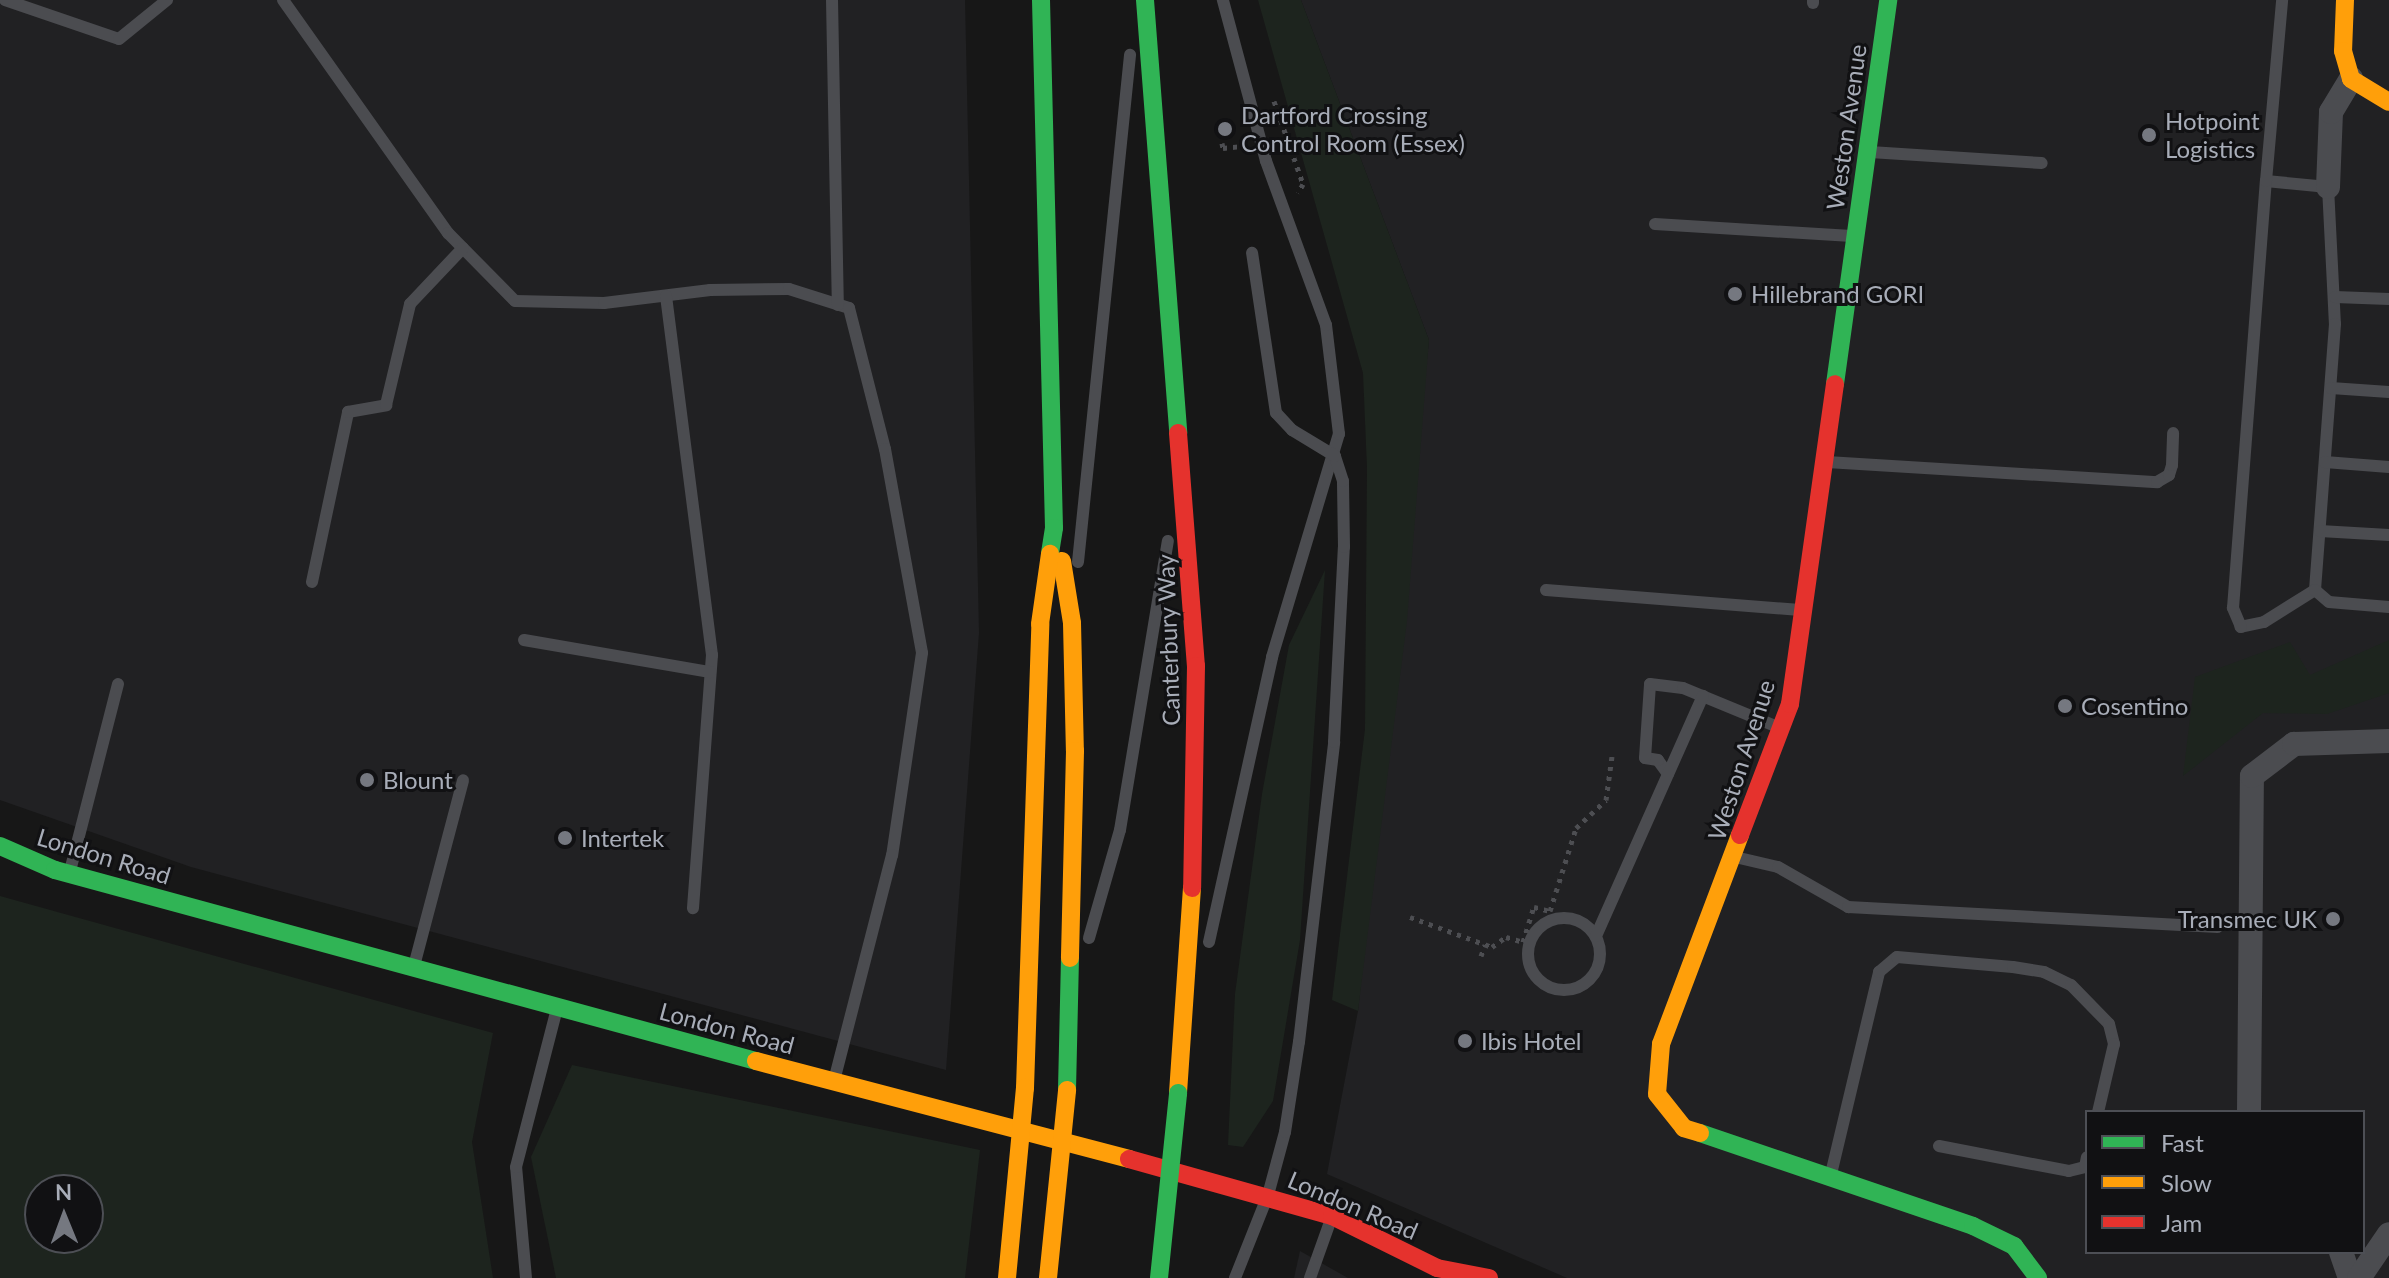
<!DOCTYPE html>
<style>
body{margin:0}
#map{position:relative;width:2389px;height:1278px;overflow:hidden;background:#171717;font-family:Lato,sans-serif}
div>[style]{position:absolute}
.built>*{inset:0;background:#212123}
.green>*{inset:0;background:#1d241e}
.path>*{height:5px;margin-top:-2.5px;transform-origin:0;background:repeating-linear-gradient(90deg,#4d4e52 0 4px,transparent 0 10px)}
.lane>*{height:12px;margin:-6px;padding:0 6px;transform-origin:6px;border-radius:6px;background:#4b4c50}
.lane>.ring{margin:-6px;padding:0;box-sizing:content-box;background:none;border:12px solid #4b4c50;border-radius:50%}
.street>*{height:24px;margin:-12px;padding:0 12px;transform-origin:12px;border-radius:12px;background:#4b4c50}
.fast>*{height:18px;margin:-9px;padding:0 9px;transform-origin:9px;border-radius:9px;background:#30b455}
.slow>*{height:18px;margin:-9px;padding:0 9px;transform-origin:9px;border-radius:9px;background:#ff9f0a}
.jam>*{height:18px;margin:-9px;padding:0 9px;transform-origin:9px;border-radius:9px;background:#e5322d}
.fast-bridge>*{height:18px;margin:-9px;padding:0 9px;transform-origin:9px;border-radius:9px;background:#30b455}
.slow-bridge>*{height:18px;margin:-9px;padding:0 9px;transform-origin:9px;border-radius:9px;background:#ff9f0a}
.dots>*{width:22px;height:22px;translate:-50% -50%;box-sizing:border-box;border:4px solid #111113;border-radius:50%}
span{translate:-50% -50%;white-space:nowrap;text-align:center;line-height:1.15;-webkit-text-stroke:6px #111113;paint-order:stroke}
.poi-label{font-size:24px;color:#a8adb8}
.left{translate:0 -50%;text-align:left}
.right{translate:-100% -50%;text-align:right}
.street-label{font-size:24px;color:#a8adb8}
.legend{position:absolute;left:2085px;top:1110px;width:280px;height:144px;box-sizing:border-box;background:#111113;border:2px solid #4d4f55;margin:0;padding:10px 14px;list-style:none;font-size:24px;color:#a8adb8}
.legend li{display:flex;align-items:center;gap:16px;height:40px}
.legend b{width:40px;border:2px solid #4d4f55}
.north{position:absolute;left:24px;top:1174px;width:80px;height:80px;box-sizing:border-box;background:#111113;border:2px solid #4d4f55;border-radius:50%;rotate:359deg;font-size:22px;font-weight:700;line-height:32px;text-align:center;color:#a8adb8}
.north::after{content:'';display:block;margin:auto;width:28px;height:36px;background:#757880;clip-path:polygon(50% 0,100% 100%,50% 72%,0 100%)}
</style>
<div id="map">
<div class="built">
<i style="clip-path:polygon(0 0,965px 0,979px 633px,946px 1070px,191px 867px,0 800px)"></i>
<i style="clip-path:polygon(evenodd,1301px 0,2389px 0,2389px 1278px,1567px 1278px,1327px 1174px,1358px 1011px,1429px 340px,1301px 0,2087px 1112px,2363px 1112px,2363px 1252px,2087px 1252px,2087px 1112px)"></i>
<i style="clip-path:polygon(1300px 1251px,1348px 1278px,1294px 1278px)"></i>
</div>
<div class="green">
<i style="clip-path:polygon(1258px 0,1301px 0,1429px 340px,1407px 621px,1358px 1011px,1332px 1000px,1365px 729px,1367px 468px,1363px 373px)"></i>
<i style="clip-path:polygon(1325px 570px,1300px 940px,1273px 1101px,1243px 1147px,1228px 1145px,1235px 994px,1262px 794px,1289px 645px)"></i>
<i style="clip-path:polygon(2389px 640px,2389px 693px,2327px 714px,2263px 713px,2183px 776px,2195px 677px,2290px 642px,2310px 675px)"></i>
<i style="clip-path:polygon(evenodd,0 896px,493px 1033px,472px 1142px,493px 1278px,0 1278px,0 896px,40px 1190px,88px 1190px,88px 1238px,40px 1238px,40px 1190px)"></i>
<i style="clip-path:polygon(572px 1065px,980px 1150px,965px 1278px,556px 1278px,531px 1157px)"></i>
</div>
<div class="path">
<i style="left:1274px;top:101px;width:88px;rotate:70.7deg"></i>
<i style="left:1303px;top:184px;width:10px;rotate:119deg"></i>
<i style="left:1222px;top:143px;width:5px;rotate:79deg"></i>
<i style="left:1223px;top:148px;width:18px;rotate:-6deg"></i>
<i style="left:1410px;top:917px;width:87px;rotate:20.1deg"></i>
<i style="left:1492px;top:947px;width:17px;rotate:-36deg"></i>
<i style="left:1506px;top:937px;width:18px;rotate:16deg"></i>
<i style="left:1523px;top:942px;width:37px;rotate:-73deg"></i>
<i style="left:1534px;top:907px;width:16px;rotate:14deg"></i>
<i style="left:1550px;top:911px;width:87px;rotate:-72.6deg"></i>
<i style="left:1576px;top:828px;width:41px;rotate:-43deg"></i>
<i style="left:1606px;top:800px;width:44px;rotate:-82.2deg"></i>
<i style="left:1481px;top:956px;width:12px;rotate:-70deg"></i>
</div>
<div class="lane">
<i style="left:5px;top:0;width:120px;rotate:18.9deg"></i>
<i style="left:119px;top:39px;width:62px;rotate:-39.1deg"></i>
<i style="left:283px;top:0;width:286px;rotate:54.7deg"></i>
<i style="left:448px;top:233px;width:95px;rotate:45.4deg"></i>
<i style="left:515px;top:301px;width:89px;rotate:1.3deg"></i>
<i style="left:604px;top:303px;width:107px;rotate:-7deg"></i>
<i style="left:710px;top:290px;width:79px;rotate:-0.7deg"></i>
<i style="left:789px;top:289px;width:63px;rotate:17.6deg"></i>
<i style="left:849px;top:308px;width:146px;rotate:75.7deg"></i>
<i style="left:885px;top:449px;width:207px;rotate:79.7deg"></i>
<i style="left:922px;top:653px;width:204px;rotate:98.4deg"></i>
<i style="left:892px;top:855px;width:229px;rotate:104.4deg"></i>
<i style="left:832px;top:0;width:305px;rotate:88.9deg"></i>
<i style="left:1813px;top:3px;width:3px;rotate:-90deg"></i>
<i style="left:1870px;top:152px;width:172px;rotate:3.7deg"></i>
<i style="left:2266px;top:181px;width:62px;rotate:5.5deg"></i>
<i style="left:2328px;top:187px;width:137px;rotate:87.1deg"></i>
<i style="left:2335px;top:324px;width:267px;rotate:94.3deg"></i>
<i style="left:2315px;top:590px;width:60px;rotate:147.9deg"></i>
<i style="left:2264px;top:622px;width:24px;rotate:168deg"></i>
<i style="left:2241px;top:627px;width:21px;rotate:-113deg"></i>
<i style="left:2233px;top:608px;width:428px;rotate:-85.6deg"></i>
<i style="left:2266px;top:181px;width:182px;rotate:-84.9deg"></i>
<i style="left:1655px;top:224px;width:197px;rotate:3.5deg"></i>
<i style="left:666px;top:296px;width:362px;rotate:82.7deg"></i>
<i style="left:712px;top:655px;width:254px;rotate:94.3deg"></i>
<i style="left:2335px;top:297px;width:54px;rotate:2.1deg"></i>
<i style="left:2331px;top:388px;width:58px;rotate:3.9deg"></i>
<i style="left:1827px;top:462px;width:331px;rotate:3.5deg"></i>
<i style="left:2157px;top:482px;width:14px;rotate:-30deg"></i>
<i style="left:2169px;top:475px;width:10px;rotate:-73deg"></i>
<i style="left:2172px;top:465px;width:32px;rotate:-88deg"></i>
<i style="left:2325px;top:462px;width:64px;rotate:4.5deg"></i>
<i style="left:2320px;top:531px;width:69px;rotate:3.3deg"></i>
<i style="left:1078px;top:562px;width:510px;rotate:-84.14deg"></i>
<i style="left:312px;top:582px;width:174px;rotate:-78deg"></i>
<i style="left:348px;top:412px;width:39px;rotate:-10deg"></i>
<i style="left:386px;top:405px;width:104px;rotate:-76.6deg"></i>
<i style="left:410px;top:304px;width:77px;rotate:-46.6deg"></i>
<i style="left:1546px;top:590px;width:255px;rotate:4.5deg"></i>
<i style="left:2315px;top:590px;width:18px;rotate:41deg"></i>
<i style="left:2329px;top:602px;width:60px;rotate:4.8deg"></i>
<i style="left:524px;top:640px;width:189px;rotate:9.8deg"></i>
<i style="left:1668px;top:774px;width:17px;rotate:-126deg"></i>
<i style="left:1658px;top:760px;width:13px;rotate:-171deg"></i>
<i style="left:1645px;top:758px;width:74px;rotate:-86.1deg"></i>
<i style="left:1650px;top:684px;width:33px;rotate:7deg"></i>
<i style="left:1683px;top:688px;width:105px;rotate:22.4deg"></i>
<i style="left:1735px;top:857px;width:44px;rotate:13.1deg"></i>
<i style="left:1778px;top:867px;width:81px;rotate:29.7deg"></i>
<i style="left:1848px;top:907px;width:370px;rotate:3.1deg"></i>
<i style="left:70px;top:871px;width:193px;rotate:-75.6deg"></i>
<i class="ring" style="left:1528px;top:918px;width:60px;height:60px"></i>
<i style="left:1596px;top:936px;width:263px;rotate:-66deg"></i>
<i style="left:1089px;top:938px;width:112px;rotate:-74deg"></i>
<i style="left:1120px;top:830px;width:293px;rotate:-80.6deg"></i>
<i style="left:1209px;top:942px;width:292px;rotate:-77.5deg"></i>
<i style="left:1272px;top:657px;width:233px;rotate:-73.3deg"></i>
<i style="left:1339px;top:434px;width:110px;rotate:-96.8deg"></i>
<i style="left:1326px;top:325px;width:175px;rotate:-110.1deg"></i>
<i style="left:1266px;top:161px;width:167px;rotate:-105deg"></i>
<i style="left:414px;top:966px;width:192px;rotate:-75.2deg"></i>
<i style="left:1939px;top:1146px;width:132px;rotate:10.9deg"></i>
<i style="left:2069px;top:1171px;width:16px;rotate:-14deg"></i>
<i style="left:2085px;top:1167px;width:10px;rotate:-79deg"></i>
<i style="left:1831px;top:1174px;width:208px;rotate:-76.6deg"></i>
<i style="left:1879px;top:972px;width:23px;rotate:-40deg"></i>
<i style="left:1897px;top:957px;width:116px;rotate:4.9deg"></i>
<i style="left:2013px;top:967px;width:31px;rotate:9deg"></i>
<i style="left:2044px;top:972px;width:30px;rotate:26deg"></i>
<i style="left:2071px;top:985px;width:54px;rotate:45.7deg"></i>
<i style="left:2109px;top:1024px;width:21px;rotate:76deg"></i>
<i style="left:2114px;top:1044px;width:70px;rotate:103.2deg"></i>
<i style="left:526px;top:1278px;width:111px;rotate:-95.1deg"></i>
<i style="left:516px;top:1167px;width:160px;rotate:-75.5deg"></i>
<i style="left:1235px;top:1278px;width:89px;rotate:-68.3deg"></i>
<i style="left:1268px;top:1195px;width:65px;rotate:-74.9deg"></i>
<i style="left:1285px;top:1132px;width:91px;rotate:-81.2deg"></i>
<i style="left:1299px;top:1042px;width:302px;rotate:-83.3deg"></i>
<i style="left:1334px;top:742px;width:195px;rotate:-87.1deg"></i>
<i style="left:1344px;top:547px;width:66px;rotate:-90.9deg"></i>
<i style="left:1343px;top:481px;width:26px;rotate:-108deg"></i>
<i style="left:1335px;top:456px;width:50px;rotate:-148.8deg"></i>
<i style="left:1292px;top:430px;width:23px;rotate:-133deg"></i>
<i style="left:1276px;top:413px;width:162px;rotate:-98.5deg"></i>
<i style="left:1310px;top:1278px;width:63px;rotate:-70.4deg"></i>
</div>
<div class="street">
<i style="left:2328px;top:187px;width:75px;rotate:-87.7deg"></i>
<i style="left:2331px;top:112px;width:39px;rotate:-59deg"></i>
<i style="left:2249px;top:1112px;width:336px;rotate:-89.5deg"></i>
<i style="left:2252px;top:776px;width:53px;rotate:-37.3deg"></i>
<i style="left:2294px;top:744px;width:95px;rotate:-1.8deg"></i>
<i style="left:2341px;top:1252px;width:28px;rotate:71deg"></i>
<i style="left:2359px;top:1278px;width:53px;rotate:-55.7deg"></i>
</div>
<div class="fast">
<i style="left:1041px;top:0;width:528px;rotate:88.59deg"></i>
<i style="left:1054px;top:528px;width:26px;rotate:99deg"></i>
<i style="left:1145px;top:0;width:434px;rotate:85.6deg"></i>
<i style="left:1835px;top:384px;width:388px;rotate:-82.1deg"></i>
<i style="left:0;top:846px;width:60px;rotate:23.6deg"></i>
<i style="left:55px;top:870px;width:727px;rotate:15.24deg"></i>
<i style="left:1067px;top:1090px;width:132px;rotate:-88.7deg"></i>
<i style="left:1700px;top:1133px;width:288px;rotate:18.8deg"></i>
<i style="left:1973px;top:1226px;width:46px;rotate:26deg"></i>
<i style="left:2014px;top:1246px;width:40px;rotate:53deg"></i>
</div>
<div class="slow">
<i style="left:2345px;top:0;width:51px;rotate:92.2deg"></i>
<i style="left:2343px;top:51px;width:29px;rotate:74deg"></i>
<i style="left:2351px;top:79px;width:44px;rotate:31.2deg"></i>
<i style="left:1062px;top:561px;width:63px;rotate:80.8deg"></i>
<i style="left:1072px;top:623px;width:128px;rotate:88.7deg"></i>
<i style="left:1075px;top:751px;width:207px;rotate:91.4deg"></i>
<i style="left:756px;top:1061px;width:386px;rotate:14.7deg"></i>
<i style="left:1025px;top:1088px;width:464px;rotate:-88.1deg"></i>
<i style="left:1040px;top:624px;width:71px;rotate:-81.9deg"></i>
<i style="left:1178px;top:1093px;width:205px;rotate:-86.1deg"></i>
<i style="left:1700px;top:1133px;width:17px;rotate:-163deg"></i>
<i style="left:1684px;top:1128px;width:43px;rotate:-128.5deg"></i>
<i style="left:1657px;top:1094px;width:50px;rotate:-85.4deg"></i>
<i style="left:1661px;top:1044px;width:223px;rotate:-69.3deg"></i>
</div>
<div class="jam">
<i style="left:1178px;top:433px;width:234px;rotate:85.6deg"></i>
<i style="left:1196px;top:666px;width:222px;rotate:91deg"></i>
<i style="left:1740px;top:835px;width:140px;rotate:-69.1deg"></i>
<i style="left:1790px;top:704px;width:323px;rotate:-82deg"></i>
<i style="left:1129px;top:1159px;width:211px;rotate:15.7deg"></i>
<i style="left:1332px;top:1216px;width:117px;rotate:26.3deg"></i>
<i style="left:1437px;top:1268px;width:53px;rotate:10.9deg"></i>
</div>
<div class="fast-bridge">
<i style="left:1159px;top:1278px;width:186px;rotate:-84.1deg"></i>
</div>
<div class="slow-bridge">
<i style="left:1007px;top:1278px;width:191px;rotate:-84.6deg"></i>
<i style="left:1048px;top:1278px;width:189px;rotate:-84.2deg"></i>
</div>
<div class="dots">
<i style="left:1225px;top:129px;background:#757880"></i>
<i style="left:2149px;top:135px;background:#757880"></i>
<i style="left:1735px;top:294px;background:#757880"></i>
<i style="left:2065px;top:706px;background:#757880"></i>
<i style="left:367px;top:780px;background:#757880"></i>
<i style="left:565px;top:838px;background:#757880"></i>
<i style="left:2333px;top:919px;background:#757880"></i>
<i style="left:1465px;top:1041px;background:#757880"></i>
</div>
<div class="poi-label">
<span class="left" style="left:1241px;top:129px">Dartford Crossing<br>Control Room (Essex)</span>
<span class="left" style="left:2165px;top:135px">Hotpoint<br>Logistics</span>
<span class="left" style="left:1751px;top:294px">Hillebrand GORI</span>
<span class="left" style="left:2081px;top:706px">Cosentino</span>
<span class="left" style="left:383px;top:780px">Blount</span>
<span class="left" style="left:581px;top:838px">Intertek</span>
<span class="right" style="left:2317px;top:919px">Transmec UK</span>
<span class="left" style="left:1481px;top:1041px">Ibis Hotel</span>
</div>
<div class="street-label">
<span style="left:1846px;top:127px;rotate:-82deg">Weston Avenue</span>
<span style="left:1168px;top:640px;rotate:-92deg">Canterbury Way</span>
<span style="left:1741px;top:760px;rotate:-72deg">Weston Avenue</span>
<span style="left:104px;top:856px;rotate:17deg">London Road</span>
<span style="left:727px;top:1028px;rotate:15deg">London Road</span>
<span style="left:1353px;top:1205px;rotate:23deg">London Road</span>
</div>
<ul class="legend">
<li><b style="height:10px;background:#30b455"></b>Fast</li>
<li><b style="height:10px;background:#ff9f0a"></b>Slow</li>
<li><b style="height:10px;background:#e5322d"></b>Jam</li>
</ul>
<div class="north">N</div>
</div>
